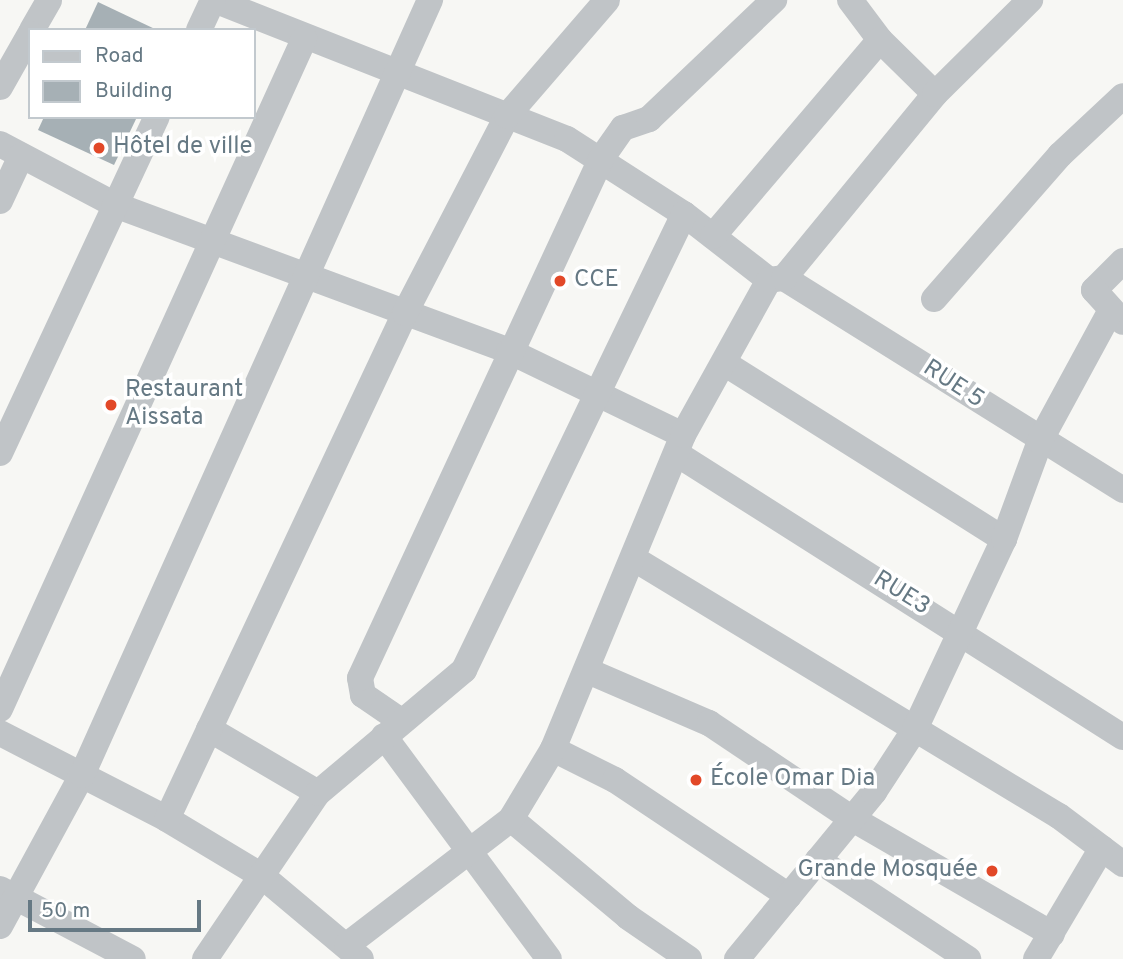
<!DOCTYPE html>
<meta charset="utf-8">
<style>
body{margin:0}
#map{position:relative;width:1123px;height:959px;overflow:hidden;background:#f7f7f4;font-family:Overpass,sans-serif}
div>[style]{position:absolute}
.building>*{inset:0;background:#a6b0b5}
.minor>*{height:26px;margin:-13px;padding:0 13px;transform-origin:13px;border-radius:13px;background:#c0c4c7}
.dots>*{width:19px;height:19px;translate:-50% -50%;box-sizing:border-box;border:4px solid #fff;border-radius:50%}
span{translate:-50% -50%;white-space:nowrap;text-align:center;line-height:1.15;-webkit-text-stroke:7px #fff;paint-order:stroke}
.poi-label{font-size:24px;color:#667984}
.left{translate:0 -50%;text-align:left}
.right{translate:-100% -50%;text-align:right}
.street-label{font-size:24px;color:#667984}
.legend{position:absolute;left:28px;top:28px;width:228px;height:91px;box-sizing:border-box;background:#fff;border:2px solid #c2c9ce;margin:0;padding:9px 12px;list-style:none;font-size:21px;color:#667984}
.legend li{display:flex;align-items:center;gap:14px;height:35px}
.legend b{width:35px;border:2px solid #c2c9ce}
.scale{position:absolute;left:28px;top:900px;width:173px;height:32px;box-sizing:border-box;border:4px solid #667984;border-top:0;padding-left:9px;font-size:21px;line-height:24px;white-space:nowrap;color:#667984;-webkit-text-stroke:5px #fff;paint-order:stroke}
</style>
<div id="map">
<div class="building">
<i style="clip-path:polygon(98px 2px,157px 30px,85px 30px)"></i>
<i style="clip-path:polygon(44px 117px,137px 117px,114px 165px,38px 130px)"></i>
</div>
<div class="minor">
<i style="left:214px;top:0;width:379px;rotate:21.5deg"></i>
<i style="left:567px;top:139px;width:139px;rotate:32.7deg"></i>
<i style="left:684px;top:214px;width:108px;rotate:37.8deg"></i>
<i style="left:850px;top:0;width:50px;rotate:53.1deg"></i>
<i style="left:880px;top:40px;width:77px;rotate:44.5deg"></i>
<i style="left:32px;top:30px;width:34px;rotate:-60deg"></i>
<i style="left:199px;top:30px;width:33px;rotate:-65deg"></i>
<i style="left:0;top:87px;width:61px;rotate:-60.5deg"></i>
<i style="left:0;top:144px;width:130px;rotate:27.9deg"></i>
<i style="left:115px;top:205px;width:420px;rotate:20.3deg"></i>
<i style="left:509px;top:351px;width:193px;rotate:25.8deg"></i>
<i style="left:0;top:201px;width:50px;rotate:-65deg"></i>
<i style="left:713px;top:236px;width:257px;rotate:-49.6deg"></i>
<i style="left:1123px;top:261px;width:41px;rotate:135deg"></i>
<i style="left:1094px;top:290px;width:43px;rotate:47.8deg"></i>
<i style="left:784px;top:278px;width:400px;rotate:32deg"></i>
<i style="left:934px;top:299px;width:191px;rotate:-48.8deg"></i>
<i style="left:1060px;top:155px;width:86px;rotate:-43.1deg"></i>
<i style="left:724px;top:363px;width:331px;rotate:32.2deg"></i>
<i style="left:0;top:453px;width:371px;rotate:-65deg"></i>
<i style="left:677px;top:454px;width:528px;rotate:32.4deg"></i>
<i style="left:636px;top:560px;width:494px;rotate:31.2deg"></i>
<i style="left:1059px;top:816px;width:80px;rotate:36.9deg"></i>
<i style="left:588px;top:671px;width:132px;rotate:23.3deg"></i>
<i style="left:709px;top:723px;width:171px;rotate:33.8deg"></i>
<i style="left:851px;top:818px;width:232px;rotate:30deg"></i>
<i style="left:0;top:709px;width:736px;rotate:-65.59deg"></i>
<i style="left:401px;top:721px;width:46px;rotate:-145.6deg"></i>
<i style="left:363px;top:695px;width:17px;rotate:-100deg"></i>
<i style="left:360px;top:678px;width:572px;rotate:-65.09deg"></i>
<i style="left:601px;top:159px;width:38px;rotate:-55deg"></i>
<i style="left:623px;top:128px;width:28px;rotate:-19deg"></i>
<i style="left:649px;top:119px;width:173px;rotate:-43.6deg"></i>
<i style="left:209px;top:729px;width:126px;rotate:30.4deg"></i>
<i style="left:0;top:733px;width:188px;rotate:27.2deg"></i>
<i style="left:167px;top:819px;width:111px;rotate:31deg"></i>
<i style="left:262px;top:876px;width:129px;rotate:40deg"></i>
<i style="left:384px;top:736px;width:277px;rotate:53.5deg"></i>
<i style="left:553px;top:749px;width:69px;rotate:26.6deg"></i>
<i style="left:615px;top:780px;width:209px;rotate:33.7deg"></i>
<i style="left:167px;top:819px;width:559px;rotate:-64.81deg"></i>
<i style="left:405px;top:313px;width:222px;rotate:-62.6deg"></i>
<i style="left:507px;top:116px;width:153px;rotate:-49.2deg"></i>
<i style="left:511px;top:819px;width:153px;rotate:39.9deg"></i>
<i style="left:628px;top:917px;width:74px;rotate:34.5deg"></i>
<i style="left:818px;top:860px;width:180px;rotate:33.4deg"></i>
<i style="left:0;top:889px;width:150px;rotate:27.8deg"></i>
<i style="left:0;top:926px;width:172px;rotate:-61.5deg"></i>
<i style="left:82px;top:775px;width:850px;rotate:-65.82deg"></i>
<i style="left:347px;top:945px;width:207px;rotate:-37.5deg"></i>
<i style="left:511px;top:819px;width:82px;rotate:-59deg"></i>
<i style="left:553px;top:749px;width:340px;rotate:-67.5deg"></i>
<i style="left:683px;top:435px;width:177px;rotate:-61deg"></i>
<i style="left:769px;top:280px;width:15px;rotate:-8deg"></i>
<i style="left:784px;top:278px;width:238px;rotate:-50.6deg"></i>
<i style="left:935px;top:94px;width:134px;rotate:-44.7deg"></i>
<i style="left:205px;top:959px;width:201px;rotate:-55.8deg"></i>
<i style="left:318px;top:793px;width:191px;rotate:-40.1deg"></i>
<i style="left:464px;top:670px;width:506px;rotate:-64.24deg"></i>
<i style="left:737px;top:959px;width:216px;rotate:-50.6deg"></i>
<i style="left:874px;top:792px;width:75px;rotate:-56.9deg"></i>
<i style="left:915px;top:729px;width:210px;rotate:-64.9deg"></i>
<i style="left:1004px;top:539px;width:104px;rotate:-69.8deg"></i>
<i style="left:1040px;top:441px;width:147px;rotate:-61.5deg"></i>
<i style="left:1036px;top:959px;width:129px;rotate:-59.3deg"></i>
</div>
<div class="dots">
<i style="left:99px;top:148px;background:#e24828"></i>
<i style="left:560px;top:281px;background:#e24828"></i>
<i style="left:111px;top:405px;background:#e24828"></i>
<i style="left:696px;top:780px;background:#e24828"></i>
<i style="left:992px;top:871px;background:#e24828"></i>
</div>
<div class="poi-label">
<span class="left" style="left:113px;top:148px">Hôtel de ville</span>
<span class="left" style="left:574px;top:281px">CCE</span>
<span class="left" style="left:125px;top:405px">Restaurant<br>Aissata</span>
<span class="left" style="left:710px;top:780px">École Omar Dia</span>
<span class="right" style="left:978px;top:871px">Grande Mosquée</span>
</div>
<div class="street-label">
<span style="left:953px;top:385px;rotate:33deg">RUE 5</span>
<span style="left:901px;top:594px;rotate:32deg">RUE3</span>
</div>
<ul class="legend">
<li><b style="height:9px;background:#c0c4c7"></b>Road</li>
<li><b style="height:19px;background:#a6b0b5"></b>Building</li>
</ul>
<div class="scale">50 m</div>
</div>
